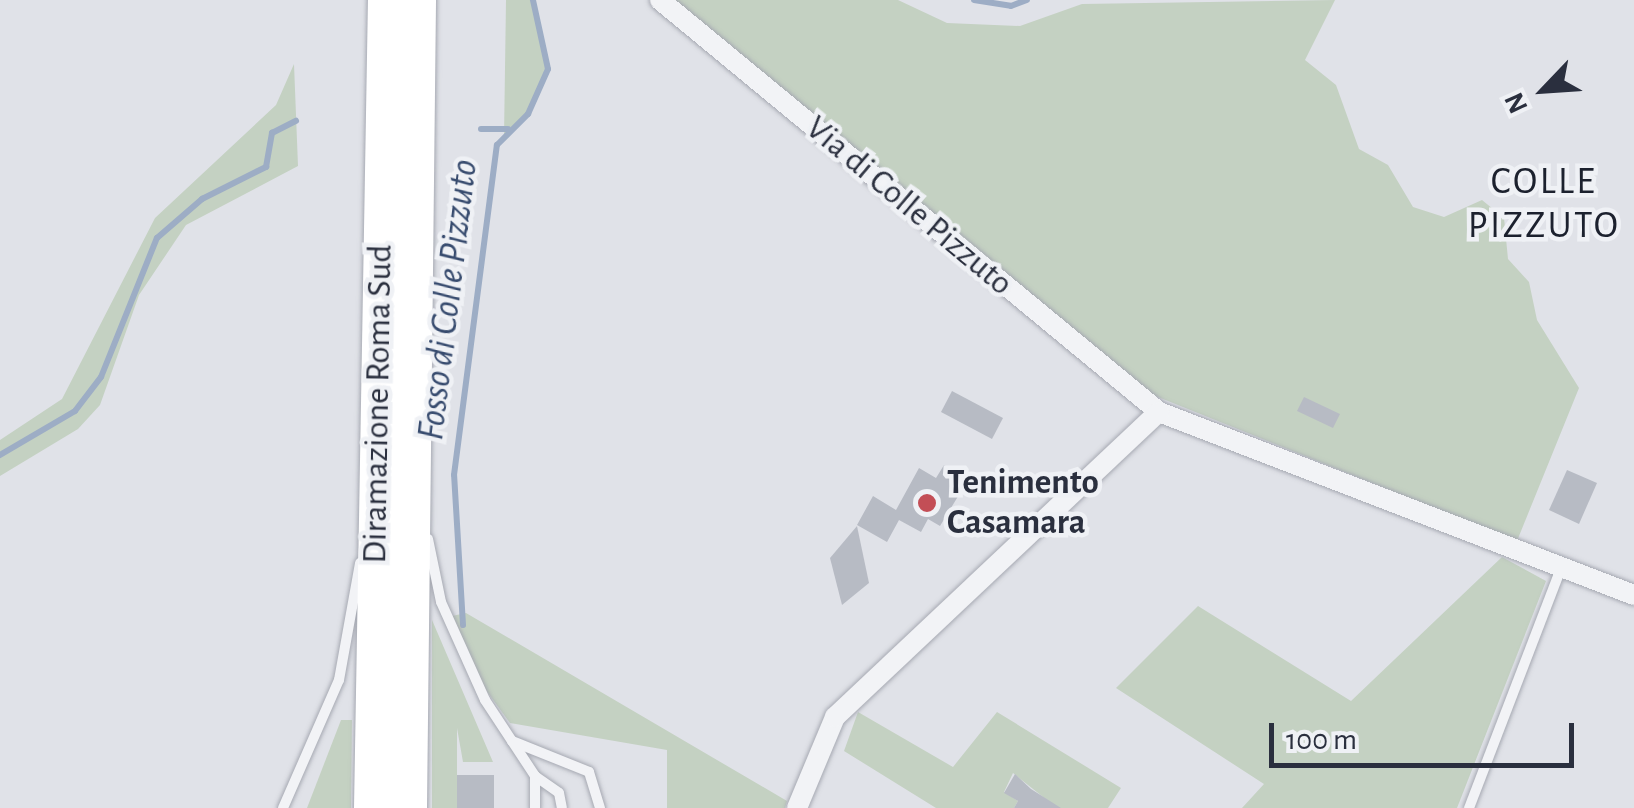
<!DOCTYPE html>
<style>
body{margin:0}
#map{position:relative;width:1634px;height:808px;overflow:hidden;background:#e0e2e8;font-family:"Alegreya Sans",sans-serif}
div>[style]{position:absolute}
.green>*{inset:0;background:#c4d1c2}
.stream>*{height:6px;margin:-3px;padding:0 3px;transform-origin:3px;border-radius:3px;background:#9dadc5}
.building>*{inset:0;background:#b7bbc4}
.roads{filter:drop-shadow(0 0 2px #a6a9b2) drop-shadow(0 0 2px #a6a9b2)}
.service>*{height:10px;margin:-5px;padding:0 5px;transform-origin:5px;border-radius:5px;background:#f2f3f6}
.minor>*{height:20px;margin:-10px;padding:0 10px;transform-origin:10px;border-radius:10px;background:#f2f3f6}
.motorway>*{height:38px;margin:-19px;padding:0 19px;transform-origin:19px;border-radius:19px;background:#fff}
.dots>*{width:28px;height:28px;translate:-50% -50%;box-sizing:border-box;border:5px solid #eff1f5;border-radius:50%}
span{translate:-50% -50%;white-space:nowrap;text-align:center;line-height:1.15;-webkit-text-stroke:9px #eff1f5;paint-order:stroke}
.street-label{font-size:35px;color:#2a2f3e}
.poi-label{font-size:35px;color:#2a2f3e;font-weight:700}
.left{translate:0 -50%;text-align:left}
.neighbourhood-label{font-size:38px;color:#1c212e;letter-spacing:2.5px}
.water-label{font-size:38px;color:#374b6e;font-style:italic}
.north{position:absolute;left:1494px;top:40px;width:100px;height:100px;-webkit-text-stroke:8px #eff1f5;paint-order:stroke;rotate:245deg;font-size:28px;font-weight:700;line-height:40px;text-align:center;color:#2a2f3e}
.north::after{content:'';display:block;margin:auto;width:35px;height:45px;background:#2a2f3e;clip-path:polygon(50% 0,100% 100%,50% 72%,0 100%)}
.scale{position:absolute;left:1269px;top:723px;width:305px;height:45px;box-sizing:border-box;border:5px solid #2a2f3e;border-top:0;padding-left:12px;font-size:30px;line-height:35px;white-space:nowrap;color:#2a2f3e;-webkit-text-stroke:8px #eff1f5;paint-order:stroke}
</style>
<div id="map">
<div class="green">
<i style="clip-path:polygon(506px 0,533px 0,548px 69px,528px 114px,504px 136px)"></i>
<i style="clip-path:polygon(672px 0,898px 0,947px 23px,1020px 26px,1082px 4px,1335px 0,1305px 60px,1336px 85px,1359px 149px,1388px 165px,1413px 207px,1444px 217px,1482px 200px,1504px 218px,1508px 259px,1529px 282px,1537px 320px,1579px 388px,1517px 541px,1153px 395px)"></i>
<i style="clip-path:polygon(294px 64px,298px 166px,186px 225px,139px 295px,100px 405px,78px 429px,0 476px,0 440px,62px 399px,155px 218px,276px 105px)"></i>
<i style="clip-path:polygon(1502px 557px,1546px 581px,1457px 808px,1242px 808px,1264px 784px,1116px 688px,1198px 606px,1351px 701px)"></i>
<i style="clip-path:polygon(466px 613px,787px 801px,785px 808px,667px 808px,667px 750px,510px 723px,480px 682px,452px 616px)"></i>
<i style="clip-path:polygon(432px 620px,493px 762px,463px 762px,457px 728px,457px 808px,432px 808px)"></i>
<i style="clip-path:polygon(858px 712px,953px 767px,997px 712px,1121px 788px,1108px 808px,1057px 808px,1013px 773px,1004px 792px,1018px 801px,1014px 808px,936px 808px,844px 751px)"></i>
<i style="clip-path:polygon(341px 720px,352px 720px,351px 808px,307px 808px)"></i>
</div>
<div class="stream">
<i style="left:974px;top:0;width:37px;rotate:9deg"></i>
<i style="left:1011px;top:6px;width:17px;rotate:-21deg"></i>
<i style="left:481px;top:129px;width:27px"></i>
<i style="left:0;top:455px;width:87px;rotate:-30.4deg"></i>
<i style="left:75px;top:411px;width:43px;rotate:-52.6deg"></i>
<i style="left:101px;top:377px;width:150px;rotate:-68.1deg"></i>
<i style="left:157px;top:238px;width:60px;rotate:-40.9deg"></i>
<i style="left:202px;top:199px;width:72px;rotate:-26.6deg"></i>
<i style="left:266px;top:167px;width:35px;rotate:-80deg"></i>
<i style="left:272px;top:133px;width:27px;rotate:-27deg"></i>
<i style="left:463px;top:625px;width:150px;rotate:-93.4deg"></i>
<i style="left:454px;top:475px;width:333px;rotate:-82.6deg"></i>
<i style="left:497px;top:145px;width:44px;rotate:-45deg"></i>
<i style="left:528px;top:114px;width:49px;rotate:-66deg"></i>
<i style="left:548px;top:69px;width:71px;rotate:-102.3deg"></i>
</div>
<div class="building">
<i style="clip-path:polygon(952px 391px,1003px 418px,992px 439px,941px 412px)"></i>
<i style="clip-path:polygon(1304px 397px,1340px 414px,1333px 428px,1297px 411px)"></i>
<i style="clip-path:polygon(944px 465px,968px 480px,940px 526px,928px 519px,921px 532px,899px 520px,887px 542px,857px 525px,873px 496px,896px 510px,919px 468px,936px 478px)"></i>
<i style="clip-path:polygon(1567px 470px,1597px 483px,1579px 524px,1549px 510px)"></i>
<i style="clip-path:polygon(857px 526px,869px 583px,842px 605px,830px 558px)"></i>
<i style="clip-path:polygon(1015px 774px,1031px 789px,1061px 808px,1014px 808px,1018px 801px,1004px 793px)"></i>
<i style="clip-path:polygon(457px 775px,494px 775px,494px 808px,457px 808px)"></i>
</div>
<div class="roads">
<div class="service">
<i style="left:428px;top:539px;width:64px;rotate:78.3deg"></i>
<i style="left:441px;top:602px;width:107px;rotate:65.8deg"></i>
<i style="left:485px;top:700px;width:49px;rotate:56.6deg"></i>
<i style="left:512px;top:741px;width:83px;rotate:21.9deg"></i>
<i style="left:589px;top:772px;width:38px;rotate:73deg"></i>
<i style="left:512px;top:741px;width:42px;rotate:56.7deg"></i>
<i style="left:535px;top:776px;width:29px;rotate:35deg"></i>
<i style="left:559px;top:793px;width:15px;rotate:79deg"></i>
<i style="left:535px;top:776px;width:32px;rotate:90deg"></i>
<i style="left:283px;top:808px;width:140px;rotate:-66.4deg"></i>
<i style="left:339px;top:680px;width:119px;rotate:-79.8deg"></i>
<i style="left:1469px;top:808px;width:257px;rotate:-69deg"></i>
</div>
<div class="minor">
<i style="left:660px;top:0;width:647px;rotate:39.54deg"></i>
<i style="left:1159px;top:412px;width:509px;rotate:21.07deg"></i>
<i style="left:797px;top:808px;width:99px;rotate:-67.3deg"></i>
<i style="left:835px;top:717px;width:445px;rotate:-43.3deg"></i>
</div>
<div class="motorway">
<i style="left:373px;top:808px;width:808px;rotate:-89.01deg"></i>
<i style="left:408px;top:808px;width:808px;rotate:-89.36deg"></i>
</div>
</div>
<div class="dots">
<i style="left:927px;top:503px;background:#c34e56"></i>
</div>
<div class="street-label">
<span style="left:909px;top:206px;rotate:40deg">Via di Colle Pizzuto</span>
<span style="left:378px;top:404px;rotate:-89deg">Diramazione Roma Sud</span>
</div>
<div class="poi-label">
<span class="left" style="left:947px;top:503px">Tenimento<br>Casamara</span>
</div>
<div class="neighbourhood-label">
<span style="left:1544px;top:205px">COLLE<br>PIZZUTO</span>
</div>
<div class="water-label">
<span style="left:449px;top:300px;rotate:-83deg">Fosso di Colle Pizzuto</span>
</div>
<div class="north">N</div>
<div class="scale">100 m</div>
</div>
